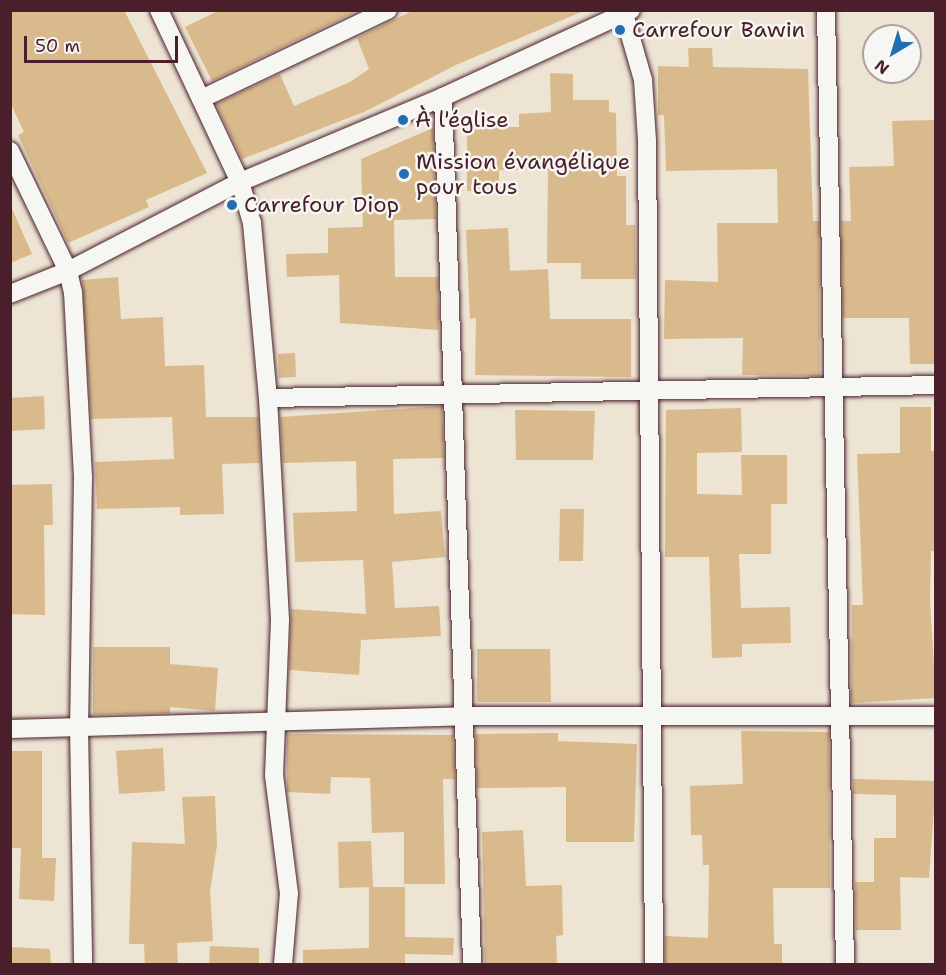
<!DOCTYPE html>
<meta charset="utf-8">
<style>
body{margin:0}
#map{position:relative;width:946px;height:975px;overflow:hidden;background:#ede4d3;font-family:"Shantell Sans",sans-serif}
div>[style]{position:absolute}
.building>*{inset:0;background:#d9ba8c}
.roads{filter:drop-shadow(0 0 2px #4a1f2b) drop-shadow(0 0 2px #4a1f2b)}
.minor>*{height:18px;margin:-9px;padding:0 9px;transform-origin:9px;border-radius:9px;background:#f6f6f2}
.dots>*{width:16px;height:16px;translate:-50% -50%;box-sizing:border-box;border:3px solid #f6f6f2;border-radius:50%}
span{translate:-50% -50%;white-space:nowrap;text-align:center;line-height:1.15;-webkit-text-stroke:5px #f6f6f2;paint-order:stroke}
.poi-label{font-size:22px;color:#4a1f2b}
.left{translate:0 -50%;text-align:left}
.frame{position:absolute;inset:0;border:12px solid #4a1f2b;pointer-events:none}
.north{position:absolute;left:862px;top:24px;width:60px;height:60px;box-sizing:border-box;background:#f6f6f2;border:2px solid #b1a0a2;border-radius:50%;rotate:218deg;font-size:16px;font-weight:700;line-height:24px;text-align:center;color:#4a1f2b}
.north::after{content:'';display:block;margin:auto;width:21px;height:27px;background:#1f6fb2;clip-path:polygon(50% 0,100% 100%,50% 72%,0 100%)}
.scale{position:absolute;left:24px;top:36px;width:154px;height:27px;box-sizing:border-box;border:3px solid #4a1f2b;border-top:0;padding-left:8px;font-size:18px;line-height:21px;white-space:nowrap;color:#4a1f2b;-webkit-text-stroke:4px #f6f6f2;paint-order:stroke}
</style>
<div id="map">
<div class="building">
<i style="clip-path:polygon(10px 10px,124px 10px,207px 173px,146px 200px,149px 207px,68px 243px,18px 135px,24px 132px,10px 102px)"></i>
<i style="clip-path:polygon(220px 10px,359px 10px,212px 81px,185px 27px)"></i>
<i style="clip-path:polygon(414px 10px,586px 10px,458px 64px,364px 112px,242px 159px,216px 104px,280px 74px,294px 106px,350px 82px,369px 69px,357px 38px)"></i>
<i style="clip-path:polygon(688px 48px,712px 48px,713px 67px,808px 69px,813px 221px,819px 221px,820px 376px,742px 375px,743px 338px,664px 339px,665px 280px,718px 282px,717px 223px,778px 223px,777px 169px,666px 171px,664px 115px,658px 115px,658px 66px,689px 67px)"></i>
<i style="clip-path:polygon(550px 73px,573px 74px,573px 100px,609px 100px,609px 112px,616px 113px,617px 176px,626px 176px,626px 225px,635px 225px,636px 279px,581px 279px,581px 263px,547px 263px,548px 170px,499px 170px,499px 192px,467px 191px,467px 127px,519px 127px,519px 114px,551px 112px)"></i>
<i style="clip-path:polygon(936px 120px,936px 364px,910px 364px,909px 318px,843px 318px,841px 221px,851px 221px,849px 167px,894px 166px,892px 121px)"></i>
<i style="clip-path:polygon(433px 128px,436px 219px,394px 220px,395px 277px,438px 277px,439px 330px,340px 323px,339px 275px,287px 277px,286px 254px,328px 253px,328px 228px,363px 227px,361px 159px)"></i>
<i style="clip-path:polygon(10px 204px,32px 254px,10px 263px)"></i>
<i style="clip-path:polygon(508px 228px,510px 271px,548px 269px,550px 319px,631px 319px,631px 377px,475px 375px,476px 318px,470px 319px,466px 230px)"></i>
<i style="clip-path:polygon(118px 277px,121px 319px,163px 317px,165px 366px,204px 365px,206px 417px,258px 417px,260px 463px,222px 464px,224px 514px,180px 515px,180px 507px,97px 509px,95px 462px,174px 459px,172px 417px,91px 419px,82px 280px)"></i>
<i style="clip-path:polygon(295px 353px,296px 377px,279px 378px,278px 354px)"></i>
<i style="clip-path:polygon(44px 396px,45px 429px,10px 431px,10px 398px)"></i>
<i style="clip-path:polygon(442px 406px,444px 458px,393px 459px,394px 514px,441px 511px,445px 557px,392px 562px,395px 608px,439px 606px,441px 636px,361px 640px,359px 675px,289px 670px,291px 609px,366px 614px,365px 594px,363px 560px,295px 562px,293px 513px,357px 511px,356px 461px,283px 463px,280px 417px)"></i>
<i style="clip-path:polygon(900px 407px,931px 407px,931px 451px,936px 451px,936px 551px,931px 551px,930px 600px,936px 698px,851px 703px,852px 605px,863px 605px,857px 454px,900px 453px)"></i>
<i style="clip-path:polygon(741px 408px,742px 452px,697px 453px,697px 494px,742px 495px,741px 455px,787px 455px,787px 504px,771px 504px,771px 554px,739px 554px,741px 608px,790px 607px,791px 643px,742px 644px,742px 657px,712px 658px,709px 557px,665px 557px,666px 410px)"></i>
<i style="clip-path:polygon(515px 410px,595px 411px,593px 460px,516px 460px)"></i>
<i style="clip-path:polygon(52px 484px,53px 525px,44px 525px,45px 615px,10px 614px,10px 485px)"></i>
<i style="clip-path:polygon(560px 509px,584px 509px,583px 561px,559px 561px)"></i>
<i style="clip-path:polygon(93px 647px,170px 647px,170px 664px,218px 668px,215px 711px,170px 707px,170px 713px,93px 715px)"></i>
<i style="clip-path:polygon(477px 649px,550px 649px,551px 702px,477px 702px)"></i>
<i style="clip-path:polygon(741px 731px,829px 732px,830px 888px,773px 888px,774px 944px,782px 944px,782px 963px,665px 964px,665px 936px,708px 938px,709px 865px,703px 865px,702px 835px,691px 835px,690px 786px,743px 784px)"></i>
<i style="clip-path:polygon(558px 733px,558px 741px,637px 744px,634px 842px,566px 842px,566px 787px,477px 788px,476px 734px)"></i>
<i style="clip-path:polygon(287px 734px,453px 735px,455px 779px,443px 779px,445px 884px,404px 884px,404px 832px,372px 833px,370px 778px,331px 777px,330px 794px,287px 792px)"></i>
<i style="clip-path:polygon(163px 748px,165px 791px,119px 794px,116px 751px)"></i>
<i style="clip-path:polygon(10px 751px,42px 751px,42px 858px,56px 858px,54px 901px,19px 899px,21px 848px,10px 848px)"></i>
<i style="clip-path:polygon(853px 779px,936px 781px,929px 878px,900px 877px,901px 930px,856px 930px,855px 882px,874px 882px,874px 838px,896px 838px,896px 795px,853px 794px)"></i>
<i style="clip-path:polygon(215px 796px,217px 845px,210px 892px,213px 941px,177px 943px,178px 964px,145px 964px,144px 944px,129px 944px,132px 842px,185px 844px,182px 797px)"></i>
<i style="clip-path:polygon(523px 830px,526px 886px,562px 885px,563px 935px,556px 936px,557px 964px,485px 964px,482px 832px)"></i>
<i style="clip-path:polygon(371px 841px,373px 887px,339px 888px,338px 842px)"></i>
<i style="clip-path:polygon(369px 887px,405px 887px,405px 937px,454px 938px,453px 955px,405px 954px,405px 964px,303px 964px,303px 950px,369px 948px)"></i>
<i style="clip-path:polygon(210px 946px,259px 948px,259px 964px,209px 964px)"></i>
<i style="clip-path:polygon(10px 947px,50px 949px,51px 964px,10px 964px)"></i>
</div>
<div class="roads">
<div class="minor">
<i style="left:159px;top:10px;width:190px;rotate:64.8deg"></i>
<i style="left:240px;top:182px;width:43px;rotate:73.7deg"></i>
<i style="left:252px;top:223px;width:176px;rotate:84.8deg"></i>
<i style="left:268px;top:398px;width:222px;rotate:86.9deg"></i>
<i style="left:280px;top:620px;width:155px;rotate:92.2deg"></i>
<i style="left:274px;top:775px;width:119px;rotate:82.8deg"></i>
<i style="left:289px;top:893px;width:71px;rotate:94.8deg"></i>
<i style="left:826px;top:10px;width:954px;rotate:88.86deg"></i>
<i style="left:624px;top:14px;width:69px;rotate:73.9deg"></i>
<i style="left:643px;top:80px;width:61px;rotate:86.2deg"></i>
<i style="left:647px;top:141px;width:823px;rotate:89.51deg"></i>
<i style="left:443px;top:97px;width:867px;rotate:88.08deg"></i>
<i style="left:201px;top:99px;width:207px;rotate:-25.5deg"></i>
<i style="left:10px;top:151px;width:133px;rotate:64.2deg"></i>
<i style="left:68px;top:271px;width:22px;rotate:77deg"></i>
<i style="left:73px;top:292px;width:185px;rotate:86.9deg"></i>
<i style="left:83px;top:477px;width:250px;rotate:90.9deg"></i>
<i style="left:79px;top:727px;width:237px;rotate:89deg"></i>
<i style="left:10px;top:294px;width:62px;rotate:-21.6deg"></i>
<i style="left:68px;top:271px;width:194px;rotate:-27.4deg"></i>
<i style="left:240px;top:182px;width:220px;rotate:-22.7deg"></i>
<i style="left:443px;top:97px;width:207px;rotate:-24.8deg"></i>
<i style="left:268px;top:398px;width:668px;rotate:-1.11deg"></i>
<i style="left:10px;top:729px;width:454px;rotate:-1.6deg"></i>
<i style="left:464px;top:716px;width:472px"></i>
</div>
</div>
<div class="dots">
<i style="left:620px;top:30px;background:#1f6fb2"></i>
<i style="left:403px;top:120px;background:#1f6fb2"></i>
<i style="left:404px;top:174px;background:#1f6fb2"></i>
<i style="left:232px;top:205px;background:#1f6fb2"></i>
</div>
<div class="poi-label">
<span class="left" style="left:632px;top:30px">Carrefour Bawin</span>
<span class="left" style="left:415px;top:120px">À l'église</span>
<span class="left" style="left:416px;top:174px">Mission évangélique<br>pour tous</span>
<span class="left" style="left:244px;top:205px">Carrefour Diop</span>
</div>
<div class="frame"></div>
<div class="north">N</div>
<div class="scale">50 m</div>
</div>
